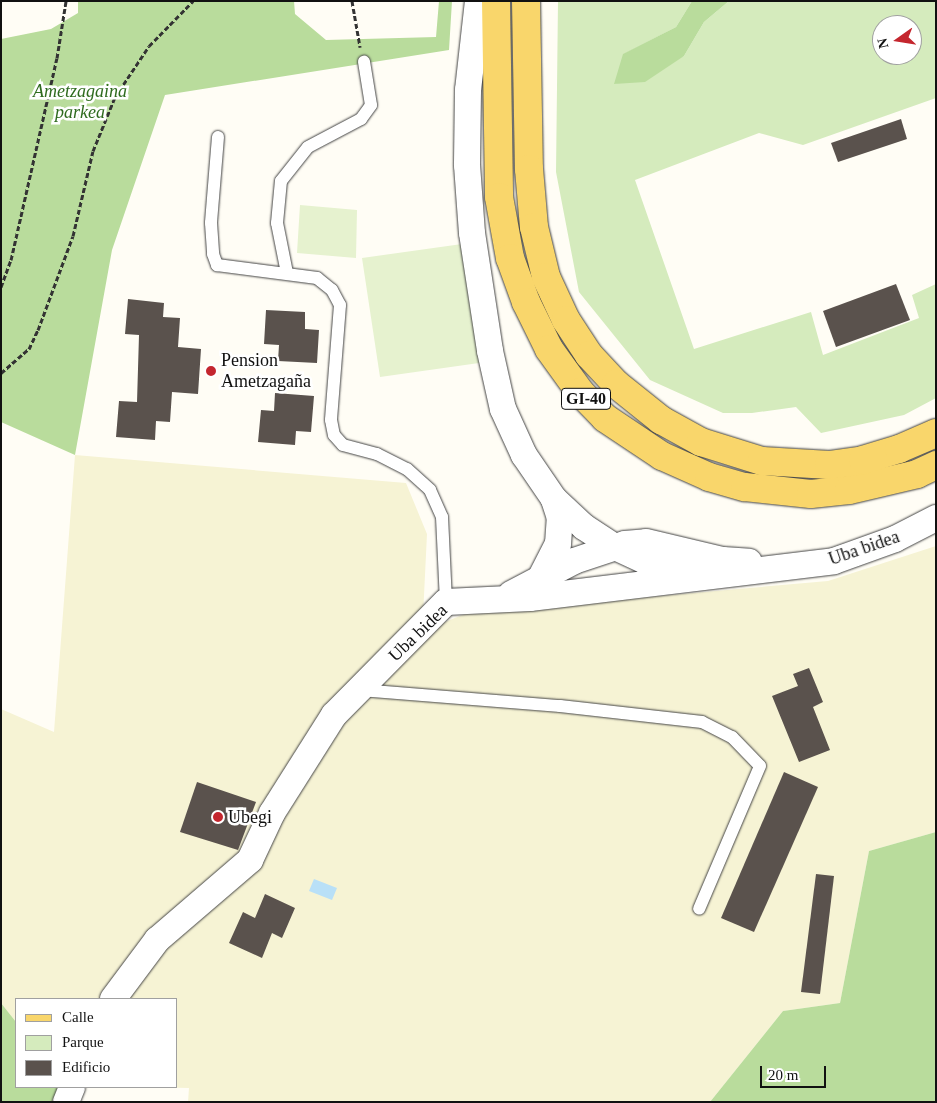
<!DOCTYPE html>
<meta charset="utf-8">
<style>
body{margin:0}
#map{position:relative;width:937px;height:1103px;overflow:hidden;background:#fffdf5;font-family:Georgia,serif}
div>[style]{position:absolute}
.farmland>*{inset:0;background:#f6f3d4}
.green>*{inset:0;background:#d5ebbd}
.forest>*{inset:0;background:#b9dc9c}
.pitch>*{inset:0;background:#e6f2cf}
.water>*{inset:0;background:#b9e0f7}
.building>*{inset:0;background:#5a524d}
.path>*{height:3px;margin-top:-1.5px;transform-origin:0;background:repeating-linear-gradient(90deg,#333 0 5px,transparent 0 7.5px)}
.roads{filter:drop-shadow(0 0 1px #444) drop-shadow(0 0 1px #444)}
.lane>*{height:12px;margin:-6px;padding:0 6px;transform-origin:6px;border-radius:6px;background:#fff}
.street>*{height:26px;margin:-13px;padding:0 13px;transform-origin:13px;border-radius:13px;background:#fff}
.primary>*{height:28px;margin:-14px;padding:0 14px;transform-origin:14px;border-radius:14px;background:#f9d66b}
.dots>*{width:14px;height:14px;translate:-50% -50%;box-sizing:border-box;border:2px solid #fff;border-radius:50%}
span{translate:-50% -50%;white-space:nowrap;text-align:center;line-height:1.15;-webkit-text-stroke:5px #fff;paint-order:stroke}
.shield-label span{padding:1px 4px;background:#fff;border:1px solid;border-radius:4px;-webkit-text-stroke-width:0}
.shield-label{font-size:16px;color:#111;font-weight:700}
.park-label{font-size:18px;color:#2f6b1f;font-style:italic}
.poi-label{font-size:18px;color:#111}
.left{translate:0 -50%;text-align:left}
.street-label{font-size:18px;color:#111}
.frame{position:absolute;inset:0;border:2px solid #111;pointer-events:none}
.legend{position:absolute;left:15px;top:998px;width:162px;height:90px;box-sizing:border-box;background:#fff;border:1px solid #a0a0a0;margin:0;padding:6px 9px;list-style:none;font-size:15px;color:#111}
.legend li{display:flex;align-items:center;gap:10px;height:25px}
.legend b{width:25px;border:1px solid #a0a0a0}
.north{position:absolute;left:872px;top:15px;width:50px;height:50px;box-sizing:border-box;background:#fff;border:1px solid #a0a0a0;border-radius:50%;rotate:257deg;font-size:14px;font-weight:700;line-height:20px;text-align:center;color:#111}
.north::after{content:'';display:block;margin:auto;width:18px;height:22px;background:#c4262e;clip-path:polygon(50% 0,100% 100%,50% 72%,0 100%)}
.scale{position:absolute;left:760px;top:1066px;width:66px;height:22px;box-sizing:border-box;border:2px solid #111;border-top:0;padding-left:6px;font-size:15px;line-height:18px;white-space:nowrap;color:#111;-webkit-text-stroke:4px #fff;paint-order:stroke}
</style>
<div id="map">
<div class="farmland">
<i style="clip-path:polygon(75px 455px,406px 483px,427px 534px,423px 616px,433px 627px,467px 613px,828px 581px,936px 546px,936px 832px,869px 851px,840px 1003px,783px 1011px,710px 1102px,188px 1102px,189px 1088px,140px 1087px,176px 1087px,176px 999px,16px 999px,16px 1022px,1px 1003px,1px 709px,54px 732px)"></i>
</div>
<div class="green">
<i style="clip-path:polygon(evenodd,558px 1px,692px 1px,676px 27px,624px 54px,615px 84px,684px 56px,704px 22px,729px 1px,936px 1px,936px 98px,803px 145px,759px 133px,635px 180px,694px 349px,811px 312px,823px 355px,919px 318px,912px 295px,936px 284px,936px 398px,904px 415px,821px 433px,796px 407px,752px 413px,723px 413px,650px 380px,579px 292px,556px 172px,558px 1px,882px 25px,912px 25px,912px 55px,882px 55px,882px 25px)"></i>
</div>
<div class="forest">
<i style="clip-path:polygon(78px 1px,294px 1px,295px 14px,326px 40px,436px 37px,439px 1px,452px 1px,449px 50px,165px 95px,112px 250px,75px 455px,1px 422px,1px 39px,51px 29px,78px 13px)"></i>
<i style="clip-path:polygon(692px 1px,729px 1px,704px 22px,684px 56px,645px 82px,614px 84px,623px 54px,676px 27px)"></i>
<i style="clip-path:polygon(936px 832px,936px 1102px,710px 1102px,783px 1011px,840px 1003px,869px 851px)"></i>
<i style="clip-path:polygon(1px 1003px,16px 1022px,16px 1087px,63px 1087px,59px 1102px,1px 1102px)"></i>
</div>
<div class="pitch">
<i style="clip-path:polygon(300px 205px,357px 210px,356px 258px,297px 253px)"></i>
<i style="clip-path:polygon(462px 244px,479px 363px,380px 377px,362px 258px)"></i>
</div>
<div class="water">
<i style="clip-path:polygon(314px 879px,337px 888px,332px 900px,309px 891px)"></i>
</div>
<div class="building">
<i style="clip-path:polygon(901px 119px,907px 139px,838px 162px,831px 143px)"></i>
<i style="clip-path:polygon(896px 284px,910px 320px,836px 347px,823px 311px)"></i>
<i style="clip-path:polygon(128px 299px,164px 303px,163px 317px,180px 318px,178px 347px,201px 349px,198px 394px,172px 392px,170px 422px,156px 421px,155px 440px,116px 437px,119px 401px,137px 402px,139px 335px,125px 334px)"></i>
<i style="clip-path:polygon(266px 310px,305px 312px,305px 329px,319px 330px,317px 363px,278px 361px,279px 345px,264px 344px)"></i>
<i style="clip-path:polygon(275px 393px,314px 396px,311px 432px,296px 431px,295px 445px,258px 442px,261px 410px,274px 411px)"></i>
<i style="clip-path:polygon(809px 668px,823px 702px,813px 707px,830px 750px,799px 762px,772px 696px,798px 686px,793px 674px)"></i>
<i style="clip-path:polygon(784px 772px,818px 787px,754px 932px,721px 918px)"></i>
<i style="clip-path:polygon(197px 782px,256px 802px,238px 850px,180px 832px)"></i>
<i style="clip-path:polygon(816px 874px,834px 876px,820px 994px,801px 992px)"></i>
<i style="clip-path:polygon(265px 894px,295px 908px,282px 938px,272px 933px,262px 958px,229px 943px,243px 912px,255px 918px)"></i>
</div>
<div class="path">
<i style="left:352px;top:1px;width:47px;rotate:80.1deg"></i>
<i style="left:1px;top:287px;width:29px;rotate:-70deg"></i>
<i style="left:11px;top:260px;width:207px;rotate:-77.2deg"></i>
<i style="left:57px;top:58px;width:58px;rotate:-81deg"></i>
<i style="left:1px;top:373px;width:37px;rotate:-41deg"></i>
<i style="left:29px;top:349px;width:21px;rotate:-65deg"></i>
<i style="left:38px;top:330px;width:100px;rotate:-69.6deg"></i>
<i style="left:73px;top:236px;width:87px;rotate:-76.8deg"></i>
<i style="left:93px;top:151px;width:58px;rotate:-67.8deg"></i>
<i style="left:115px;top:97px;width:61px;rotate:-56.3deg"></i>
<i style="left:149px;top:46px;width:63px;rotate:-45.6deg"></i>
</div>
<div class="roads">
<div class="lane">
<i style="left:218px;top:137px;width:86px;rotate:94.7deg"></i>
<i style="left:211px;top:223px;width:31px;rotate:86deg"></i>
<i style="left:213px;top:254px;width:12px;rotate:70deg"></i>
<i style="left:217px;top:265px;width:101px;rotate:7.4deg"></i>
<i style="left:317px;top:278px;width:19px;rotate:39deg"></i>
<i style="left:332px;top:290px;width:17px;rotate:62deg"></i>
<i style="left:340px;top:305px;width:115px;rotate:94.5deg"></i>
<i style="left:331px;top:420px;width:15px;rotate:79deg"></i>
<i style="left:334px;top:435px;width:13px;rotate:48deg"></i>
<i style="left:343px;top:445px;width:35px;rotate:15deg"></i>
<i style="left:377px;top:454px;width:34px;rotate:27deg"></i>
<i style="left:407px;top:469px;width:31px;rotate:42deg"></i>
<i style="left:430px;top:490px;width:30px;rotate:66deg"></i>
<i style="left:442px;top:517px;width:85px;rotate:87.3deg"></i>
<i style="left:287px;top:273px;width:51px;rotate:-101.3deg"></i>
<i style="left:277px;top:223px;width:42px;rotate:-84.6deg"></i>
<i style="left:281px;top:181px;width:43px;rotate:-51.5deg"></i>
<i style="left:308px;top:147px;width:60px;rotate:-27.8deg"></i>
<i style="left:361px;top:119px;width:17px;rotate:-54deg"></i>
<i style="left:371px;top:105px;width:44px;rotate:-99.2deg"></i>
<i style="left:360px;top:690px;width:201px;rotate:4.6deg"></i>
<i style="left:560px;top:706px;width:143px;rotate:6.4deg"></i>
<i style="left:702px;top:722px;width:34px;rotate:27deg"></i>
<i style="left:732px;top:737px;width:40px;rotate:46deg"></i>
<i style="left:760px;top:766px;width:155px;rotate:113.1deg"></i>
</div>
<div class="street">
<i style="left:478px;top:1px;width:90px;rotate:96.4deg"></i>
<i style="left:468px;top:90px;width:75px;rotate:90.8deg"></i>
<i style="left:467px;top:165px;width:68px;rotate:85.8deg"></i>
<i style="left:472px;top:233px;width:119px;rotate:81.3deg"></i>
<i style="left:490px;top:351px;width:59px;rotate:77.4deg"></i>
<i style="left:503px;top:409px;width:51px;rotate:65.5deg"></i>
<i style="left:524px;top:455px;width:53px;rotate:55.7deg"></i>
<i style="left:554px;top:499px;width:41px;rotate:43deg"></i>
<i style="left:584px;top:527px;width:35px;rotate:33deg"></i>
<i style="left:613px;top:546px;width:35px;rotate:25deg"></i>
<i style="left:645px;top:561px;width:43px;rotate:13.4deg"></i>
<i style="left:540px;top:579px;width:39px;rotate:-63deg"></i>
<i style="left:558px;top:544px;width:26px;rotate:-86deg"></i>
<i style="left:560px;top:518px;width:20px;rotate:-108deg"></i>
<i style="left:511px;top:594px;width:71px;rotate:-27.6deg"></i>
<i style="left:574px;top:561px;width:54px;rotate:-18.4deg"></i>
<i style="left:625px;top:544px;width:21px;rotate:-5deg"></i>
<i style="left:646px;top:542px;width:79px;rotate:13.2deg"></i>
<i style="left:723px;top:560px;width:26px;rotate:4deg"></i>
<i style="left:113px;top:999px;width:74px;rotate:-53.3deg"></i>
<i style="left:157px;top:940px;width:123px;rotate:-40.7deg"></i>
<i style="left:250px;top:860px;width:52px;rotate:-64.9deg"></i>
<i style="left:272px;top:813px;width:116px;rotate:-57.7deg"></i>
<i style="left:334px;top:715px;width:159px;rotate:-45.3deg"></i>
<i style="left:446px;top:602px;width:84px;rotate:-2.7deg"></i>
<i style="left:530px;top:598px;width:306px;rotate:-6.9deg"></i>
<i style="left:834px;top:561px;width:65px;rotate:-19.8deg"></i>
<i style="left:895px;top:539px;width:46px;rotate:-27.1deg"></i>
<i style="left:66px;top:1102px;width:16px;rotate:-68deg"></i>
</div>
<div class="primary">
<i style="left:496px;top:1px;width:196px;rotate:89.1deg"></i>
<i style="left:499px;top:197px;width:62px;rotate:79.8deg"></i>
<i style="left:510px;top:258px;width:47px;rotate:70deg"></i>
<i style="left:526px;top:302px;width:52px;rotate:63.9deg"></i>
<i style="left:549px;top:349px;width:53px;rotate:54.2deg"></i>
<i style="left:580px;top:392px;width:36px;rotate:46deg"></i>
<i style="left:605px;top:418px;width:69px;rotate:33.7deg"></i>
<i style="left:662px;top:456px;width:51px;rotate:24.1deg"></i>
<i style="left:709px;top:477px;width:37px;rotate:16deg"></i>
<i style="left:745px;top:487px;width:66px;rotate:6.1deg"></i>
<i style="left:811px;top:494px;width:38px;rotate:-6deg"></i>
<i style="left:849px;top:490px;width:70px;rotate:-13.2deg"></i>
<i style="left:917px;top:474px;width:21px;rotate:-25deg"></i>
<i style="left:526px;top:1px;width:168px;rotate:89deg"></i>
<i style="left:529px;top:169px;width:58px;rotate:85.1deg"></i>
<i style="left:534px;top:227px;width:51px;rotate:76.5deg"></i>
<i style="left:546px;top:277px;width:47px;rotate:65.1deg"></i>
<i style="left:566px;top:320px;width:42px;rotate:56.7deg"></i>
<i style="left:589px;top:355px;width:40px;rotate:47deg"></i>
<i style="left:616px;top:384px;width:58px;rotate:38.7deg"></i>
<i style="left:661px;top:420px;width:46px;rotate:28.8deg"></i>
<i style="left:701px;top:442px;width:64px;rotate:17.3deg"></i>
<i style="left:762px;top:461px;width:67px;rotate:3.4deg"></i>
<i style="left:829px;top:465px;width:34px;rotate:-8deg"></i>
<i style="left:863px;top:460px;width:38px;rotate:-17deg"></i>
<i style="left:899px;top:449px;width:40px;rotate:-23.4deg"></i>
</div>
</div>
<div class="dots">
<i style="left:211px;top:371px;background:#c4262e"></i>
<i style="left:218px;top:817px;background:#c4262e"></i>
</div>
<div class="shield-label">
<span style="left:586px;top:399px">GI-40</span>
</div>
<div class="park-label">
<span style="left:80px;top:102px">Ametzagaina<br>parkea</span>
</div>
<div class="poi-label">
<span class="left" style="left:221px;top:371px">Pension<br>Ametzagaña</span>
<span class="left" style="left:228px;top:817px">Ubegi</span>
</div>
<div class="street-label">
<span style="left:864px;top:548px;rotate:-19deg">Uba bidea</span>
<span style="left:418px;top:633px;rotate:-44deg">Uba bidea</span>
</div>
<div class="frame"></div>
<ul class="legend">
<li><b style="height:6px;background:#f9d66b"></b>Calle</li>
<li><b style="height:14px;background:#d5ebbd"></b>Parque</li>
<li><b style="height:14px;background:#5a524d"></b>Edificio</li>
</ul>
<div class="north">N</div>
<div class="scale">20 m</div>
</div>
